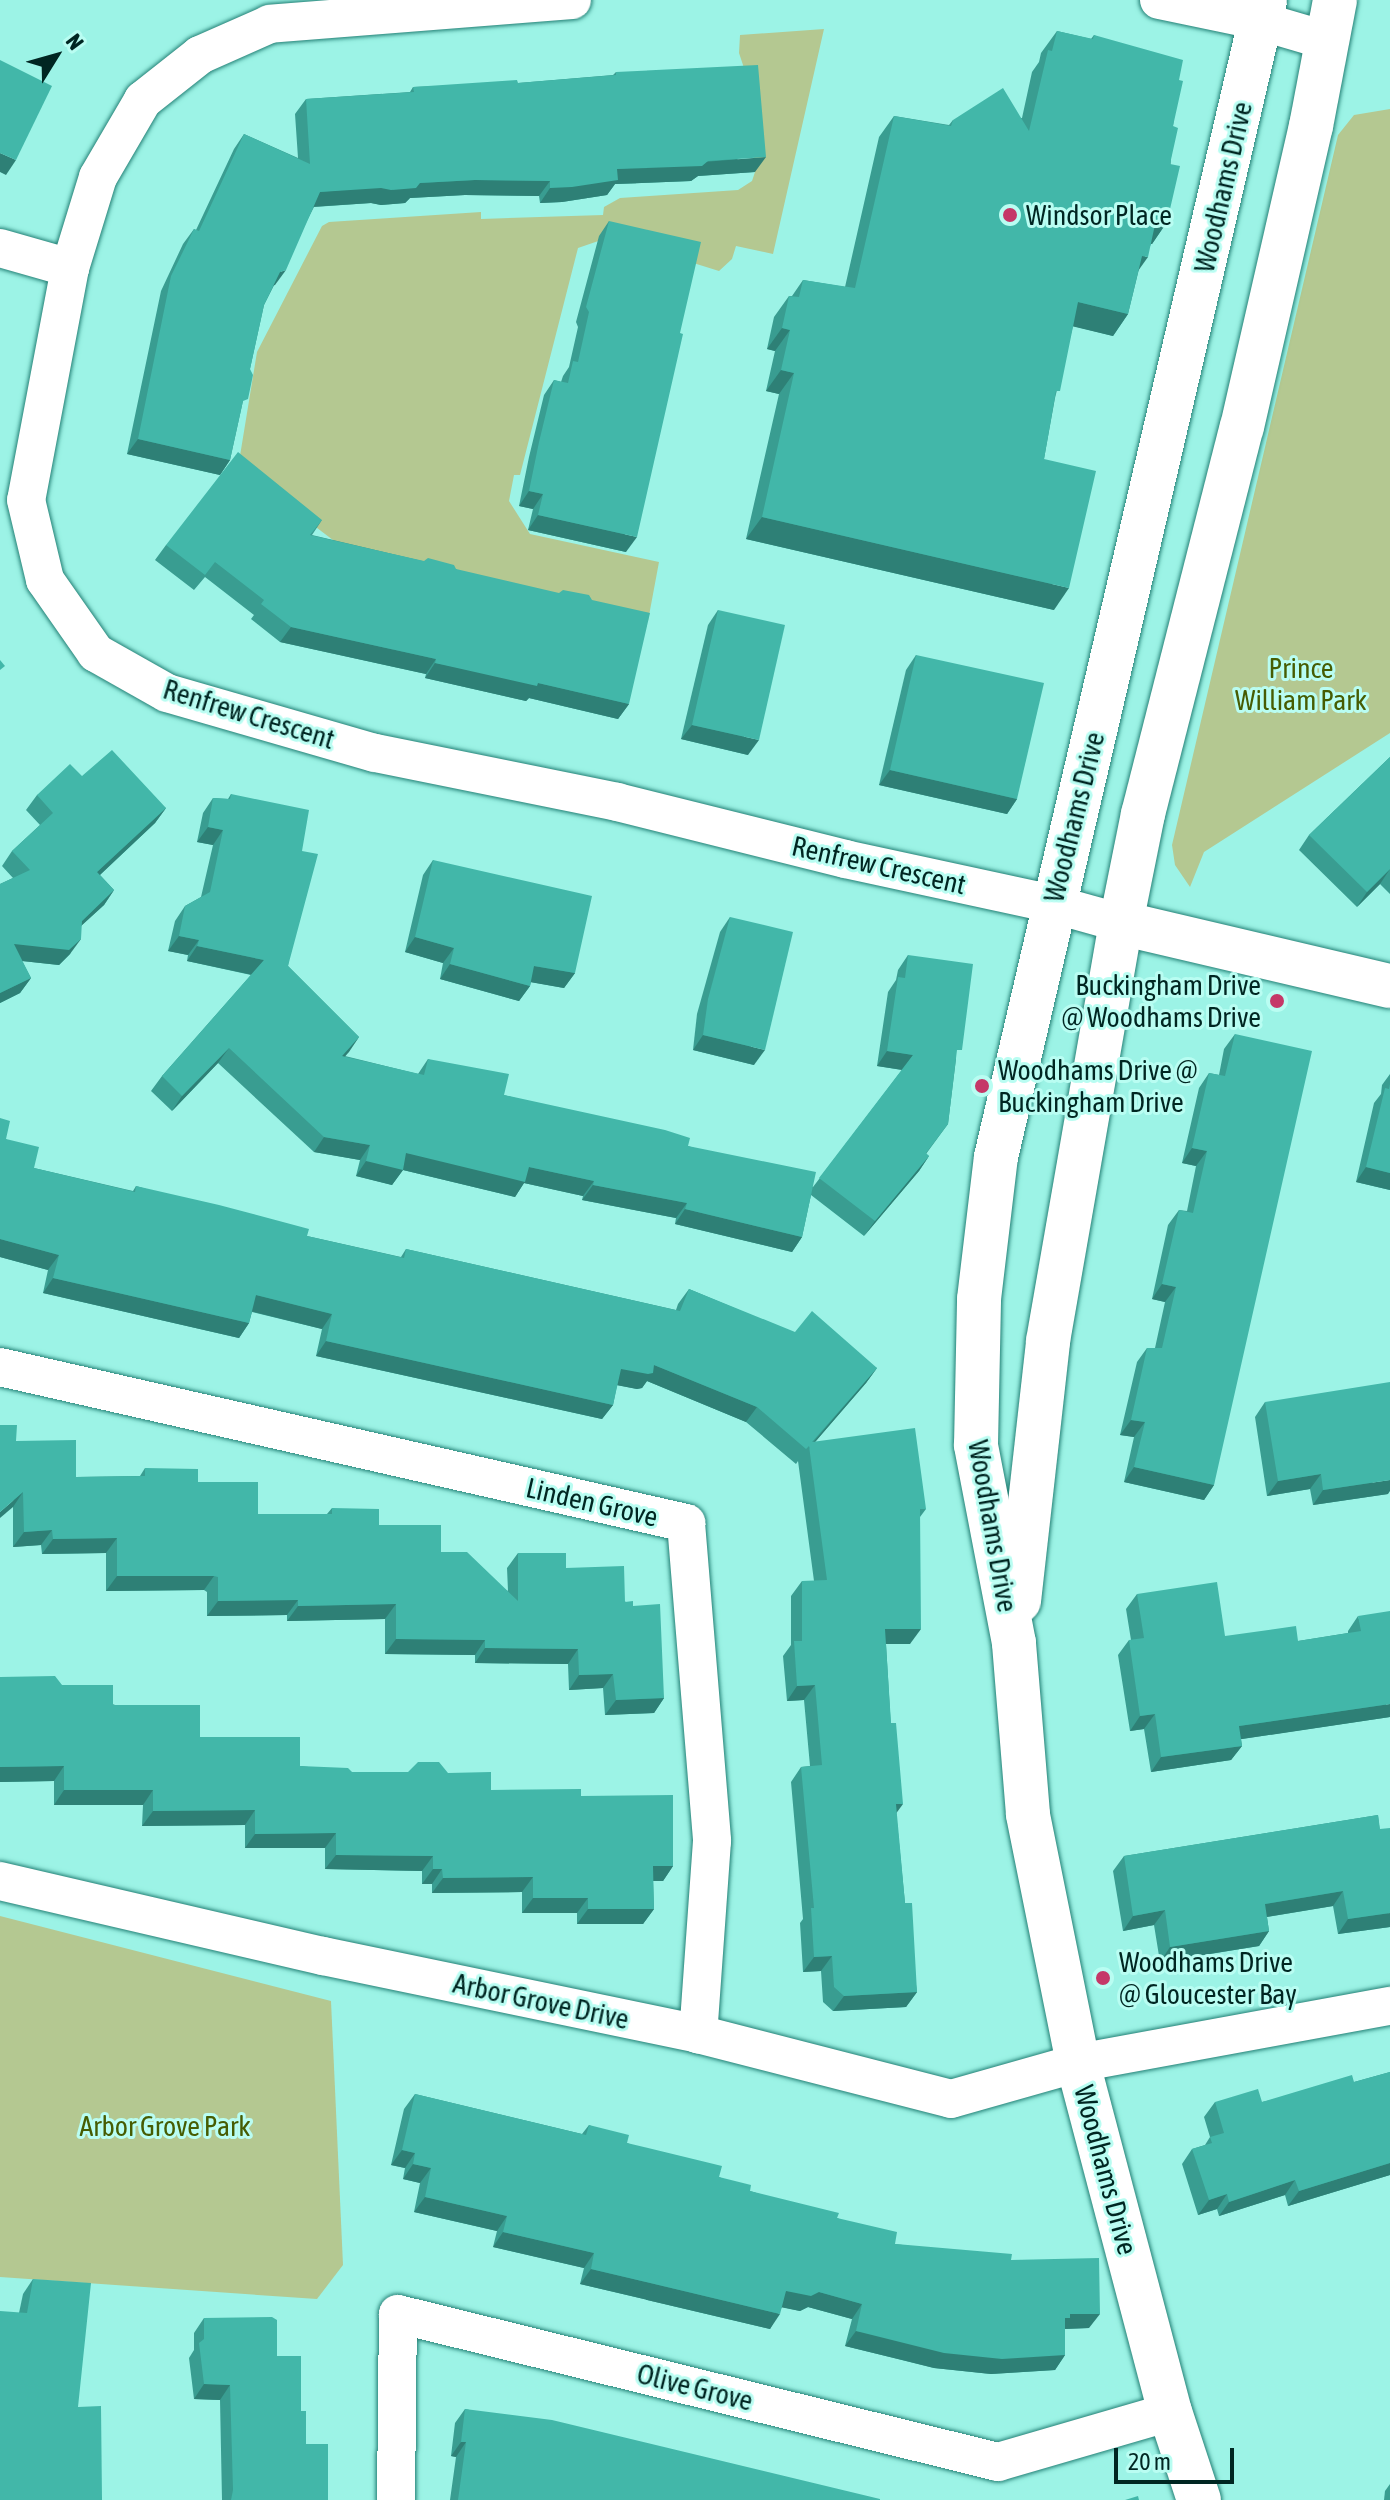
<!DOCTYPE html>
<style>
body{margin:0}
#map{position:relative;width:1390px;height:2500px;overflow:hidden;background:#9cf3e6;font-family:"Asap Condensed",sans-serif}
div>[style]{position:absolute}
.green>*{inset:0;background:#b4c891}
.roads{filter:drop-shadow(0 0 2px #248176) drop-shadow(0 0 2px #248176)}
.minor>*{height:38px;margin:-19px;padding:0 19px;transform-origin:19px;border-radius:19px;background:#fff}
.tertiary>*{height:44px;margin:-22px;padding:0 22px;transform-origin:22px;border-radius:22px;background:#fff}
.wall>*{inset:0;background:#399d91}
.shaded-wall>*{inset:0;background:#2e8076}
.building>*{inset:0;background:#42b7a9}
.dots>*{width:22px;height:22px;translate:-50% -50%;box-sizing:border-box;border:4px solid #b9fdf2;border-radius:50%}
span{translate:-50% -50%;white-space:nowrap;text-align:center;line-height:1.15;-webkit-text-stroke:6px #b9fdf2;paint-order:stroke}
.street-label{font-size:28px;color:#002622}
.poi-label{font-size:28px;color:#002622}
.left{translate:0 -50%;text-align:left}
.right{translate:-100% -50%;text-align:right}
.park-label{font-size:28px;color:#465c02}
.north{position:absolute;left:16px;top:16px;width:80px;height:80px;-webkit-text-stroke:6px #b9fdf2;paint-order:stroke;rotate:53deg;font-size:22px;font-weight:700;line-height:32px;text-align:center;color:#002622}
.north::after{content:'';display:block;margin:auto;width:28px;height:36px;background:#002622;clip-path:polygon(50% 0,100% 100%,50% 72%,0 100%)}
.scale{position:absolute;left:1114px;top:2448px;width:120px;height:36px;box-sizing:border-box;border:4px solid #002622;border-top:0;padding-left:10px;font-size:24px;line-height:28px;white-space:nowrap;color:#002622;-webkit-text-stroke:6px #b9fdf2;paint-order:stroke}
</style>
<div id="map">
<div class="green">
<i style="clip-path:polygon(824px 29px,773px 254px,736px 246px,732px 259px,719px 271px,610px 237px,578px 248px,520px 475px,514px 475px,509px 501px,530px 534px,659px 562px,648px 621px,358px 559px,238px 468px,257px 352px,322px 226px,329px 222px,481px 212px,481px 219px,603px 215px,604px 207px,620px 198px,738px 190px,752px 181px,755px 172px,748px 80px,739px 53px,740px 35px)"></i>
<i style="clip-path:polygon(1390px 109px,1390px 733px,1204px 852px,1190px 887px,1175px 865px,1172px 845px,1338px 135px,1354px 115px)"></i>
<i style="clip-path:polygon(0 1916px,331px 2001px,343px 2265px,317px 2299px,0 2277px)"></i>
</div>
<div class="roads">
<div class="minor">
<i style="left:572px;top:0;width:303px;rotate:175.5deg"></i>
<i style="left:270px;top:24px;width:77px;rotate:156.1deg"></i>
<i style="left:200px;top:55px;width:73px;rotate:141.7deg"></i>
<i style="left:143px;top:100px;width:89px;rotate:120.3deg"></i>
<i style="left:98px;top:177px;width:95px;rotate:107.1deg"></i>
<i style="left:70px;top:268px;width:236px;rotate:100.7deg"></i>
<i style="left:26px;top:500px;width:82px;rotate:76.6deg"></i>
<i style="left:45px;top:580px;width:89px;rotate:55.1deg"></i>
<i style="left:96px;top:653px;width:81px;rotate:29.4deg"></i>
<i style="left:167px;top:693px;width:216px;rotate:16.1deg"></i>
<i style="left:375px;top:753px;width:247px;rotate:11.4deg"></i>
<i style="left:617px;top:802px;width:235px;rotate:14deg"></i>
<i style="left:845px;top:859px;width:213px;rotate:12.2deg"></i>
<i style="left:1053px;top:904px;width:71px;rotate:15.6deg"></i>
<i style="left:1159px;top:0;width:103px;rotate:11.7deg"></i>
<i style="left:1260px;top:21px;width:71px;rotate:16.4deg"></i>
<i style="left:0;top:248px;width:73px;rotate:15.9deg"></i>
<i style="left:0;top:1367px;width:704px;rotate:12.81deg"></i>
<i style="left:686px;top:1523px;width:319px;rotate:85.3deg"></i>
<i style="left:712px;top:1841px;width:194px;rotate:94.1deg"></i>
<i style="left:0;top:1881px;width:332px;rotate:13.1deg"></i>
<i style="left:323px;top:1956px;width:383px;rotate:11.7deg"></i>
<i style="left:698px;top:2034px;width:261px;rotate:14.4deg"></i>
<i style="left:951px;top:2099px;width:132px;rotate:-15.8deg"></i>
<i style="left:1078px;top:2063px;width:317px;rotate:-10.4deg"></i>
<i style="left:396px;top:2500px;width:186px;rotate:-89.4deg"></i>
<i style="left:398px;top:2314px;width:618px;rotate:13.86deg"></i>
<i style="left:998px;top:2462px;width:179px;rotate:-16.2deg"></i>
</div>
<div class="tertiary">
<i style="left:1121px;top:923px;width:276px;rotate:13.2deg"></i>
<i style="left:1019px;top:1601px;width:262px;rotate:-83.6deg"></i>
<i style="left:1048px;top:1341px;width:424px;rotate:-80.1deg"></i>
<i style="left:1121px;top:923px;width:111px;rotate:-78.6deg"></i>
<i style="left:1143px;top:814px;width:399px;rotate:-75.7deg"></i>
<i style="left:1242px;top:427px;width:309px;rotate:-77.1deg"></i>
<i style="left:1311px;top:126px;width:128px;rotate:-79.2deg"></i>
<i style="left:1199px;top:2500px;width:93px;rotate:-108.2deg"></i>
<i style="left:1170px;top:2412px;width:361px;rotate:-104.8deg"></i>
<i style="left:1078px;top:2063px;width:254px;rotate:-101.4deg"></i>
<i style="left:1028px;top:1814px;width:172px;rotate:-94.7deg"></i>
<i style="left:1014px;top:1643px;width:202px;rotate:-100.9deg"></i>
<i style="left:976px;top:1445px;width:146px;rotate:-88.8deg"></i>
<i style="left:979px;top:1299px;width:143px;rotate:-83.2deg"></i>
<i style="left:996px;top:1157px;width:1188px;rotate:-76.91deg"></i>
</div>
</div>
<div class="wall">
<i style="clip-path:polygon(1057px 31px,1091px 39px,1094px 35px,1179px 80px,1173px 126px,1167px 222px,1152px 244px,1151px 244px,1139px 269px,1128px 314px,1113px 336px,1073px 326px,1055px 398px,1044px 459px,1054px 610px,746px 539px,779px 394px,766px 391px,775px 351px,767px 349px,774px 317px,789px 296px,792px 296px,803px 280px,845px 287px,879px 137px,894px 116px,949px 125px,953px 120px,1022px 118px,1032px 72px,1039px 62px,1041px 53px)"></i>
<i style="clip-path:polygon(616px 72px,755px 172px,698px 176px,691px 181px,615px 184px,607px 195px,562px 202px,540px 203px,539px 196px,465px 195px,410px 198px,405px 203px,381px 205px,371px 203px,314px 207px,264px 305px,230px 460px,220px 475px,127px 454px,161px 291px,183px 244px,194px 229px,196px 230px,234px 149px,244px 134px,298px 158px,295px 114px,306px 99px,410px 92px,413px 87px,518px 83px,613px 75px)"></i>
<i style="clip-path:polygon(609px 221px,626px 552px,528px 530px,533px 509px,519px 506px,529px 457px,544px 395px,554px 380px,561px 382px,563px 376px,569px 367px,578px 327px,576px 322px,599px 236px)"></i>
<i style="clip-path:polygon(322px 520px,312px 535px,456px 569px,629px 704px,618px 719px,529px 698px,526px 701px,425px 678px,426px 674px,280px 642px,251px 619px,254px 615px,205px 577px,194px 590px,155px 560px,166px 545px)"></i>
<i style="clip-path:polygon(718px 610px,748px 755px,681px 739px,708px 625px)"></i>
<i style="clip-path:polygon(916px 655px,1017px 799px,1007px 814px,879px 785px,906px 670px)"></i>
<i style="clip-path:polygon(1390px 757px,1390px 894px,1380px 884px,1357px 907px,1299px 850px,1309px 835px)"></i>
<i style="clip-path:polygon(82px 776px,166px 808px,155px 823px,100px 875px,114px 890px,104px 905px,81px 926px,70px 954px,59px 965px,22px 961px,31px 978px,20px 993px,0 1003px,0 884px,13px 878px,2px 866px,12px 851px,40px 825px,26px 810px,37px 795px)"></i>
<i style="clip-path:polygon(231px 794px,302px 851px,288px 966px,359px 1037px,345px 1056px,418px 1074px,428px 1059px,504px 1095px,688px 1146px,813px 1187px,902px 1070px,877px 1066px,888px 992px,896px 980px,898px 970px,908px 955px,956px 1059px,948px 1124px,926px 1154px,929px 1156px,919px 1171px,864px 1236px,811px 1195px,802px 1237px,792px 1252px,675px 1224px,676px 1218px,582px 1200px,583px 1196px,524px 1183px,515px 1197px,403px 1170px,392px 1185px,356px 1176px,360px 1160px,314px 1152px,218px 1063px,172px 1111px,151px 1091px,162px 1076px,251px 975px,187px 961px,188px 955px,168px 951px,175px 921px,185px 906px,201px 897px,213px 845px,197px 842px,203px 813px,213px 798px,228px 799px)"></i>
<i style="clip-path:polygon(433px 860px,575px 973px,564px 988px,531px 982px,530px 986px,519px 1001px,440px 979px,443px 963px,405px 952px,423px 875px)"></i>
<i style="clip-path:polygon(730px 917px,754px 1065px,693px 1050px,697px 1014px,720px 932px)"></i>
<i style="clip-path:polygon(1235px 1034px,1214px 1485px,1204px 1500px,1124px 1482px,1134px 1437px,1120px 1435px,1137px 1362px,1147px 1348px,1155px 1348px,1165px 1302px,1152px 1299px,1168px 1225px,1179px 1210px,1187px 1211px,1196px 1166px,1182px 1163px,1199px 1088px,1209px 1073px,1219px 1075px,1224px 1049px)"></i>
<i style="clip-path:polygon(1390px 1074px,1390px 1190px,1356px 1182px,1374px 1103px,1381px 1094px,1382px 1085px)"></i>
<i style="clip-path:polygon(0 1118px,6px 1139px,34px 1168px,133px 1191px,136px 1186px,307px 1236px,401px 1257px,406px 1249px,676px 1310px,678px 1304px,689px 1289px,877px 1368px,866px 1383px,815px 1442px,926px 1509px,920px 1517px,910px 1644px,886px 1644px,896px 1812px,905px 1903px,917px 1992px,906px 2007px,833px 2011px,823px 2002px,821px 1971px,803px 1972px,800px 1923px,803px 1919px,791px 1782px,801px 1767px,810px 1766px,804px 1700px,787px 1701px,783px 1656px,791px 1645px,791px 1596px,802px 1581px,814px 1581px,798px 1461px,796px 1464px,746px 1422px,647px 1381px,642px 1388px,637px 1389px,617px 1385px,613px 1405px,602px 1419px,316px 1356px,322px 1329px,252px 1312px,249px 1323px,239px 1338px,43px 1293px,48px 1270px,0 1257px)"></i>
<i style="clip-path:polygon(1265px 1402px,1388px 1494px,1313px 1505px,1310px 1489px,1267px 1496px,1255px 1417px)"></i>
<i style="clip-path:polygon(16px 1441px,76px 1477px,140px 1476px,145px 1468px,198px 1482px,258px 1514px,327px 1514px,332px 1508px,379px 1525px,441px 1552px,508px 1591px,507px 1568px,518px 1553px,566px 1568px,633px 1606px,664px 1698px,654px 1713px,605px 1715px,603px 1688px,569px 1690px,568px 1664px,475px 1663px,475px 1655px,385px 1654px,385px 1619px,287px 1621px,287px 1615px,207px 1616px,207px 1592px,204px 1590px,106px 1591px,106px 1553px,42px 1554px,41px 1545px,13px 1547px,13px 1507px)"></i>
<i style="clip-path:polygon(1137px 1594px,1225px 1636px,1298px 1641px,1348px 1633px,1348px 1631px,1358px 1616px,1390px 1717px,1241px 1739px,1242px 1746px,1231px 1760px,1151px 1772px,1144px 1729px,1130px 1731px,1118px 1655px,1129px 1640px,1131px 1640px,1126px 1609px)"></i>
<i style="clip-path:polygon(0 1677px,62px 1685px,200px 1737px,300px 1766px,352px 1772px,448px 1773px,491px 1790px,581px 1796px,673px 1866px,663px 1881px,653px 1881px,654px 1909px,643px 1924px,577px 1924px,577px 1913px,522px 1913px,522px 1892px,432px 1893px,432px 1884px,422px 1884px,422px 1871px,325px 1869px,325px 1848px,245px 1848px,245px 1825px,142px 1826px,143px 1805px,54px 1805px,54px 1781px,0 1782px)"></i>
<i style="clip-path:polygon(1378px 1815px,1390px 1927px,1338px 1934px,1333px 1906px,1267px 1917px,1269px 1931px,1259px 1946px,1160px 1962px,1154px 1925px,1123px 1931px,1113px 1871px,1124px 1856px)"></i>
<i style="clip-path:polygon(1390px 2072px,1390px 2175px,1288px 2206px,1285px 2195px,1219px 2216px,1217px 2209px,1198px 2215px,1182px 2164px,1192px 2149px,1205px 2145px,1210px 2137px,1204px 2117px,1215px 2102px,1262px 2102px,1354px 2082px)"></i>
<i style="clip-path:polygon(415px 2094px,582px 2134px,589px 2125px,627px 2143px,719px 2177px,750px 2191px,837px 2218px,895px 2244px,1011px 2260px,1089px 2328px,1065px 2329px,1065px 2355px,1055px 2370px,991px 2374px,934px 2368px,845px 2346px,852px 2319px,808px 2307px,800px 2311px,782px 2307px,770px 2329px,580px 2284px,584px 2268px,493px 2247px,497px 2231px,414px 2212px,420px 2183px,403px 2179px,405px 2168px,391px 2165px,404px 2109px)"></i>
<i style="clip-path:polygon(33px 2279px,78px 2407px,19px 2313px,23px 2294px)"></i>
<i style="clip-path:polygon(204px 2318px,277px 2356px,301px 2411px,306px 2444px,328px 2500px,222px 2500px,220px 2400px,194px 2399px,189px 2358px,194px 2350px,194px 2333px)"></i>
<i style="clip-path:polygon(465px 2409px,880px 2500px,450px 2500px,456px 2457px,451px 2456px,455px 2423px)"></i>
<i style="clip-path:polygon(1390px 2484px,1390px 2500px,1384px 2500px,1385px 2491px)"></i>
</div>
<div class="shaded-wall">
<i style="clip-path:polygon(0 153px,16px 160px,6px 175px,0 172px)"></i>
<i style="clip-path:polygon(766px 157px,755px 172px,698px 176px,691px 181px,615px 184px,607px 195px,562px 202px,540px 203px,550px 188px,617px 169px)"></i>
<i style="clip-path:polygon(475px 180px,550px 181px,539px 196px,465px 195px,410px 198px,405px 203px,381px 205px,371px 203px,310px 207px,320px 192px,420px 183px)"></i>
<i style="clip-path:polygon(1156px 220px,1167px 222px,1152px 244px,1141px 242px)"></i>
<i style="clip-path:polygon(1142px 256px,1148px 257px,1133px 278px)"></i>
<i style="clip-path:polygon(286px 270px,275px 285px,269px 287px,280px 272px)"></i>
<i style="clip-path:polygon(1078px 302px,1128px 314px,1113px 336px,1063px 324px)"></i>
<i style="clip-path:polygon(782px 328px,790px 330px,775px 351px,767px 349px)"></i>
<i style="clip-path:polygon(781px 370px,794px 373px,779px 394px,766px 391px)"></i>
<i style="clip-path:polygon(138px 439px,230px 460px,220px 475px,127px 454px)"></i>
<i style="clip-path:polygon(529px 491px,543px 494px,533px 509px,519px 506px)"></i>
<i style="clip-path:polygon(538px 515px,637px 537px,626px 552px,528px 530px)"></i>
<i style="clip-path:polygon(762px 517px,1069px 588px,1054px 610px,746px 539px)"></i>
<i style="clip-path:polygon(291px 627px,436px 659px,426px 674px,280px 642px)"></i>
<i style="clip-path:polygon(435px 663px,538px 683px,629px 704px,618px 719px,529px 698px,526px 701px,425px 678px)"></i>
<i style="clip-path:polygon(692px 725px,759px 740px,748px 755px,681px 739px)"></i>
<i style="clip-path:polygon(890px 770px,1017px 799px,1007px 814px,879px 785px)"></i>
<i style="clip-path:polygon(166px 808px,155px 823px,87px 887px,97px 872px)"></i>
<i style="clip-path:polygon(208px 827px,223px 830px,213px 845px,197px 842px)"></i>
<i style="clip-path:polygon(1390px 869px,1380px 884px,1357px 907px,1367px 892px)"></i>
<i style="clip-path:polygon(114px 890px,104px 905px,71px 935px,82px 921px)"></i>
<i style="clip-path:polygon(179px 936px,199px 940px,188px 955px,168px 951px)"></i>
<i style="clip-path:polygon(415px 937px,454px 948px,443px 963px,405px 952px)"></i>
<i style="clip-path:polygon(81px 939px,70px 954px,59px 965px,4px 959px,14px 944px)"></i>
<i style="clip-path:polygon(197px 946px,264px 960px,253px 975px,187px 961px)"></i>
<i style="clip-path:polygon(450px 964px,530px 986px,519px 1001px,440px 979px)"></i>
<i style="clip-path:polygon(534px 966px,575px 973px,564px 988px,524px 981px)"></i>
<i style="clip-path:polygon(31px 978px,20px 993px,0 1003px,0 993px)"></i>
<i style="clip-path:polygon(703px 1035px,765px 1050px,754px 1065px,693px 1050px)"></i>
<i style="clip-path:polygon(359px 1037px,349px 1052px,332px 1071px,342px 1056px)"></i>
<i style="clip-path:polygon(229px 1048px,218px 1063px,172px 1111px,182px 1096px)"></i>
<i style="clip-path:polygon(887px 1051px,913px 1055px,903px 1070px,877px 1066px)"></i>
<i style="clip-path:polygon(324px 1137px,370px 1145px,360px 1160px,314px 1152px)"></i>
<i style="clip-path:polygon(1192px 1148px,1207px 1151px,1196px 1166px,1182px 1163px)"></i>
<i style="clip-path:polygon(406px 1153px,529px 1167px,594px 1181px,583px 1196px,524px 1183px,515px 1197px,403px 1170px,392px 1185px,356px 1176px,366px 1161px)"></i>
<i style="clip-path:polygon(929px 1156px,919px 1171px,864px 1236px,875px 1221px)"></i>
<i style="clip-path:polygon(1366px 1167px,1390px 1173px,1390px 1190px,1356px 1182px)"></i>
<i style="clip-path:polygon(593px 1185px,687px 1203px,676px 1218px,582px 1200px)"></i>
<i style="clip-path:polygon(685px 1209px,802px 1237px,792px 1252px,675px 1224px)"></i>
<i style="clip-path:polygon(0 1239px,59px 1255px,48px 1270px,0 1257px)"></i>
<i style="clip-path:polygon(53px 1278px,249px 1323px,239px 1338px,43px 1293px)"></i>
<i style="clip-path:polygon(1162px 1284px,1176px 1287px,1165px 1302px,1152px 1299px)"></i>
<i style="clip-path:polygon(256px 1295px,332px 1314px,322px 1329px,246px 1310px)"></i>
<i style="clip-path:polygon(326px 1341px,613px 1405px,602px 1419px,316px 1356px)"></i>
<i style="clip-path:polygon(654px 1365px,757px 1407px,746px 1422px,647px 1381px,642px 1388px,637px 1389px,611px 1384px,621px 1369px)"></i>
<i style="clip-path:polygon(877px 1368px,866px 1383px,809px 1449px,809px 1447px)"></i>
<i style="clip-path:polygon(1131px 1420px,1145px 1422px,1134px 1437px,1120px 1435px)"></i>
<i style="clip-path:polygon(1134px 1467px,1214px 1485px,1204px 1500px,1124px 1482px)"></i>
<i style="clip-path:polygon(1321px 1474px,1310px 1489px,1267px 1496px,1278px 1481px)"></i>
<i style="clip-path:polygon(1390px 1480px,1390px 1491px,1388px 1494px,1313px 1505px,1323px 1490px)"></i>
<i style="clip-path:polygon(23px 1492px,13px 1507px,0 1518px,0 1512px)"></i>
<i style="clip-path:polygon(52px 1530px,41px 1545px,13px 1547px,24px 1532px)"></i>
<i style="clip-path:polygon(117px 1538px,106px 1553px,42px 1554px,53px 1539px)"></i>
<i style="clip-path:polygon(117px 1576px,214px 1576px,204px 1590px,106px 1591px)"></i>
<i style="clip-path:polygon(298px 1600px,287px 1615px,207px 1616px,218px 1601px)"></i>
<i style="clip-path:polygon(396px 1604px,385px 1619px,287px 1621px,298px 1606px)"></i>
<i style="clip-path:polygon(885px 1629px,921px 1629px,910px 1644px,874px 1644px)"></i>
<i style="clip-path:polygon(396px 1639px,485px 1640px,475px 1655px,385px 1654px)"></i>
<i style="clip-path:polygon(485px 1648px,578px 1649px,568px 1664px,475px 1663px)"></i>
<i style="clip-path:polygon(613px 1674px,603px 1688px,569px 1690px,579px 1675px)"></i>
<i style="clip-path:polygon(815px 1685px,804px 1700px,787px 1701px,797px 1686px)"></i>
<i style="clip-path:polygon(664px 1698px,654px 1713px,605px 1715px,616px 1700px)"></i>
<i style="clip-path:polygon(1390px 1704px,1390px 1717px,1229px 1741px,1239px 1726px)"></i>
<i style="clip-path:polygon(1155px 1714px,1144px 1729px,1130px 1731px,1140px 1716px)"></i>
<i style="clip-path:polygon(1242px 1746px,1231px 1760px,1151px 1772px,1161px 1757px)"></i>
<i style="clip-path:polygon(64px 1766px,54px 1781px,0 1782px,0 1767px)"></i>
<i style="clip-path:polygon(64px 1790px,153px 1790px,143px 1805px,54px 1805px)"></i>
<i style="clip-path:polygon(896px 1804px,903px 1804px,892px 1819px)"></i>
<i style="clip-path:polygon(255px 1810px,245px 1825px,142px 1826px,153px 1811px)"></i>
<i style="clip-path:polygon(336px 1833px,325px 1848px,245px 1848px,255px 1834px)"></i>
<i style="clip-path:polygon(336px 1855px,433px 1856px,422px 1871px,325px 1869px)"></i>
<i style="clip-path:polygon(653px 1866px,673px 1866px,663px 1881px,643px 1881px)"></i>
<i style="clip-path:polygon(433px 1869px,442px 1869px,432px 1884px,422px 1884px)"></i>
<i style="clip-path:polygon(533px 1877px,522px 1892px,432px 1893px,443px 1878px)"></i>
<i style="clip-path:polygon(1343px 1891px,1333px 1906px,1254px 1919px,1265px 1904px)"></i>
<i style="clip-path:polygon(533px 1898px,588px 1898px,577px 1913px,522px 1913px)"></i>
<i style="clip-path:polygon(588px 1909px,654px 1909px,643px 1924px,577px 1924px)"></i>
<i style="clip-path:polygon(1165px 1910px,1154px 1925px,1123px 1931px,1133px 1916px)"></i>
<i style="clip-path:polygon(1390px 1913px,1390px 1927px,1338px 1934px,1348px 1919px)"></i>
<i style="clip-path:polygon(1269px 1931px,1259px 1946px,1160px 1962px,1170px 1947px)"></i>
<i style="clip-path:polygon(832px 1956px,821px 1971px,803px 1972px,814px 1957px)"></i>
<i style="clip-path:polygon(917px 1992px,906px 2007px,833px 2011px,844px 1996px)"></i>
<i style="clip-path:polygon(402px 2150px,415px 2153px,405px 2168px,391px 2165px)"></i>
<i style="clip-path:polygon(1390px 2163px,1390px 2175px,1288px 2206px,1299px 2191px)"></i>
<i style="clip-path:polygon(413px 2164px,431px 2168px,420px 2183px,403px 2179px)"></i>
<i style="clip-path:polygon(1295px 2180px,1285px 2195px,1219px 2216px,1229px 2202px)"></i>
<i style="clip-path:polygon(1227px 2194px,1217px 2209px,1198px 2215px,1209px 2200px)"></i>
<i style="clip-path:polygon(425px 2197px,507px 2216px,497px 2231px,414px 2212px)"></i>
<i style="clip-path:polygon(503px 2232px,594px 2253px,584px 2268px,493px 2247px)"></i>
<i style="clip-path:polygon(591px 2269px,780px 2314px,770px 2329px,580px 2284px)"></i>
<i style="clip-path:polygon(786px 2291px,819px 2292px,862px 2304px,852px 2319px,808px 2307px,800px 2311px,775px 2306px)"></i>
<i style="clip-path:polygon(1070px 2314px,1100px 2314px,1089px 2328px,1063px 2329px,1065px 2318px)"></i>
<i style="clip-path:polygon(856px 2331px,1065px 2355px,1055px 2370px,991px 2374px,934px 2368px,845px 2346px)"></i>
<i style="clip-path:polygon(204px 2384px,230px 2385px,220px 2400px,194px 2399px)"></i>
<i style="clip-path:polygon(461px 2442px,466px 2442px,456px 2457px,451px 2456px)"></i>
</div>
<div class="building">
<i style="clip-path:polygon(1057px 31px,1093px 39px,1094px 35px,1183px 60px,1179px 80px,1183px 81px,1173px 126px,1178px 128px,1170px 164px,1180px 166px,1167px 222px,1156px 220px,1148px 257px,1142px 256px,1128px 314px,1078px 302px,1060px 391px,1056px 391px,1044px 459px,1096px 471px,1069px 588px,762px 517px,794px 373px,781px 370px,790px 330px,782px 328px,789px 296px,799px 297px,803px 280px,855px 288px,894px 116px,951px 126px,953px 120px,1003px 88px,1029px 131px,1048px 50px,1052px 51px)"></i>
<i style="clip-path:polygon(0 60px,52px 86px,16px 160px,0 153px)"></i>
<i style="clip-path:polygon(758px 65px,766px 157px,708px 161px,702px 166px,617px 169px,618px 180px,572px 187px,550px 188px,550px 181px,475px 180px,420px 183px,416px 188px,391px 190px,381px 188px,320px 192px,286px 270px,280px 272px,264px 305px,250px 369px,253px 375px,248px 399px,243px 401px,230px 460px,138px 439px,171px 276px,194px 229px,199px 231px,244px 134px,310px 164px,306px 99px,414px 92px,413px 87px,517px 80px,518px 83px,616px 75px,616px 72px)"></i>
<i style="clip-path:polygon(609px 221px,701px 242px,680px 333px,683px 334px,637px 537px,538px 515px,543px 494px,529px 491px,539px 442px,554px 380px,568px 383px,573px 361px,578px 362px,589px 312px,586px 307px)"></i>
<i style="clip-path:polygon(238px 452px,322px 520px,310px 535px,424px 561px,428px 558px,454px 565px,456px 569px,559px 593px,563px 590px,589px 595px,592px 600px,650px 613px,629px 704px,538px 683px,537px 686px,435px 663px,436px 659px,291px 627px,261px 604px,264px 600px,215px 562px,205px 575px,166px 545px)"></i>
<i style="clip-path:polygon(718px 610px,785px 625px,759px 740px,692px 725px)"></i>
<i style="clip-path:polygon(916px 655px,1044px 683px,1017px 799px,890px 770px)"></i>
<i style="clip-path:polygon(0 660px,5px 666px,0 670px)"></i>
<i style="clip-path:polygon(112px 750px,166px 808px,97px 872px,114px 890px,82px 921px,81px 939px,69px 950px,14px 944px,31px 978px,0 993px,0 884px,30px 870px,12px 851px,53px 813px,37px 795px,70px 764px,82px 776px)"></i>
<i style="clip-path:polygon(1390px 757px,1390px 869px,1367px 892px,1309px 835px)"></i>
<i style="clip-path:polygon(231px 794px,309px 810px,302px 851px,318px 854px,288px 966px,359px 1037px,342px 1056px,424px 1075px,428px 1059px,509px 1074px,504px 1095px,665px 1130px,690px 1138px,688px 1146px,816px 1172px,802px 1237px,685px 1209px,687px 1203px,593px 1185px,594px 1181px,529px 1167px,525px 1182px,406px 1153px,403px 1170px,366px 1161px,370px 1145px,324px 1137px,229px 1048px,182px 1096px,162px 1076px,264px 960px,197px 946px,199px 940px,179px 936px,185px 906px,210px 892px,223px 830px,208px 827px,213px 798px,230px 799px)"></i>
<i style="clip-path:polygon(433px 860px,592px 896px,575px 973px,534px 966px,530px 986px,450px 964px,454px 948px,415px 937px)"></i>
<i style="clip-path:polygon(730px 917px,793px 932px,765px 1050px,703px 1035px,708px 999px)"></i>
<i style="clip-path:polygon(908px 955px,973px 964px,962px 1050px,957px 1050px,948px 1124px,926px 1153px,929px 1156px,875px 1221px,819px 1178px,913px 1055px,887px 1051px,898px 977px,905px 978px)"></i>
<i style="clip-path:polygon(1235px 1034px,1312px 1051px,1214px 1485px,1134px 1467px,1145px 1422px,1131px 1420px,1147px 1348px,1162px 1348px,1176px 1287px,1162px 1284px,1179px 1210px,1193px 1213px,1207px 1151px,1192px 1148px,1209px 1073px,1225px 1076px)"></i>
<i style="clip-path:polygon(1390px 1084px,1390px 1173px,1366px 1167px,1385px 1088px,1389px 1089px)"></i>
<i style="clip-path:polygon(0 1118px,10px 1121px,6px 1139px,39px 1147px,34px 1168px,135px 1192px,136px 1186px,219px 1205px,309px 1229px,307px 1236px,404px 1258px,406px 1249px,680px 1311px,689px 1289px,795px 1332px,812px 1311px,877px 1368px,812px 1442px,915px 1428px,926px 1509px,920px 1509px,921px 1629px,885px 1629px,891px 1723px,896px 1723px,903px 1804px,896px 1804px,905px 1903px,912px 1903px,917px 1992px,844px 1996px,834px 1987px,832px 1956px,814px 1957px,811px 1908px,814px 1908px,801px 1767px,822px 1765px,815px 1685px,797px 1686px,794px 1641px,802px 1641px,802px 1581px,827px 1580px,809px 1446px,806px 1449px,757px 1407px,654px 1365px,653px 1373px,648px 1374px,621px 1369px,613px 1405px,326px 1341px,332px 1314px,256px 1295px,249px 1323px,53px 1278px,59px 1255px,0 1239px)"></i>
<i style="clip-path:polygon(1390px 1382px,1390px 1480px,1323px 1490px,1321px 1474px,1278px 1481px,1265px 1402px)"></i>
<i style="clip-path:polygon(0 1425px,17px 1425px,16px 1441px,76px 1440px,76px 1477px,145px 1476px,145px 1468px,198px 1469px,198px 1482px,258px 1482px,258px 1514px,332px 1514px,332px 1508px,379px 1509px,379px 1525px,441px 1525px,441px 1552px,467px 1552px,518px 1601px,518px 1553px,566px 1553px,566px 1568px,624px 1566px,625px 1602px,633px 1601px,633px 1606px,660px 1604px,664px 1698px,616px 1700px,613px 1674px,579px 1675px,578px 1649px,485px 1648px,485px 1640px,396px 1639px,396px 1604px,298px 1606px,298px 1600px,218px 1601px,218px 1577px,214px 1576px,117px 1576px,117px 1538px,53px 1539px,52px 1530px,24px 1532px,23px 1492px,0 1512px)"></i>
<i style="clip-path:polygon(1217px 1582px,1225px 1636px,1296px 1626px,1298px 1641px,1361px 1631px,1358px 1616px,1390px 1611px,1390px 1704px,1239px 1726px,1242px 1746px,1161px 1757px,1155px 1714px,1140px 1716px,1129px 1640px,1144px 1638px,1137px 1594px)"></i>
<i style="clip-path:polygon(55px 1676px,62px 1685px,113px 1685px,113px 1705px,200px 1705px,200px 1737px,300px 1737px,300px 1766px,348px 1768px,352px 1772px,408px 1772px,418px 1762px,439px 1762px,448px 1773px,491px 1772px,491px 1790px,581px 1789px,581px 1796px,673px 1795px,673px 1866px,653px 1866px,654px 1909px,588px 1909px,588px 1898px,533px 1898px,533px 1877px,443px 1878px,442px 1869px,433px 1869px,433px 1856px,336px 1855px,336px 1833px,255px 1834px,255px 1810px,153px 1811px,153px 1790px,64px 1790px,64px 1766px,0 1767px,0 1677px)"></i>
<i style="clip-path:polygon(1378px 1815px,1380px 1829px,1390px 1828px,1390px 1913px,1348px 1919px,1343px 1891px,1265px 1904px,1269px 1931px,1170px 1947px,1165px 1910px,1133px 1916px,1124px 1856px)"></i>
<i style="clip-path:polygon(1390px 2072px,1390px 2163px,1299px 2191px,1295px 2180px,1229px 2202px,1227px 2194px,1209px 2200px,1192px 2149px,1212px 2143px,1210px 2137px,1224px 2133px,1215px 2102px,1258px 2089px,1262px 2102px,1352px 2075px,1354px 2082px)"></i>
<i style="clip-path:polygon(415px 2094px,586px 2135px,589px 2125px,629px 2135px,627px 2143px,722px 2166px,719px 2177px,751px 2185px,750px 2191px,839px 2213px,837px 2218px,897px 2232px,895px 2244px,1012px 2254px,1011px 2260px,1099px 2258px,1100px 2314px,1070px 2314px,1070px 2318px,1065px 2318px,1065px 2355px,1002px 2359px,944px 2353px,856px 2331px,862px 2304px,819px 2292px,811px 2296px,786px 2291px,780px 2314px,591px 2269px,594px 2253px,503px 2232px,507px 2216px,425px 2197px,431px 2168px,413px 2164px,415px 2153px,402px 2150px)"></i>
<i style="clip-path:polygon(33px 2279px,91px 2283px,78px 2407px,101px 2406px,102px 2500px,0 2500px,0 2311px,27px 2313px)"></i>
<i style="clip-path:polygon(272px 2317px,277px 2320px,277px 2356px,301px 2356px,301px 2411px,306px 2411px,306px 2444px,328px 2444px,328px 2500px,231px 2500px,233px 2490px,230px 2385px,204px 2384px,199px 2343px,204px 2339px,204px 2318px)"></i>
<i style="clip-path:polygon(465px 2409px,552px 2420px,880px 2499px,880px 2500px,458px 2500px,466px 2442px,461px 2442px)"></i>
<i style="clip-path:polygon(1138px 2496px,1139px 2500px,1125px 2500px)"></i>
</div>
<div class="dots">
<i style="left:1010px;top:215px;background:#c53868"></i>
<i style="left:1277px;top:1001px;background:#c53868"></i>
<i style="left:982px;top:1086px;background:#c53868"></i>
<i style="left:1103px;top:1978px;background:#c53868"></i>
</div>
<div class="street-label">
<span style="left:1223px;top:187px;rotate:-77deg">Woodhams Drive</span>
<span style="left:249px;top:714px;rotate:17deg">Renfrew Crescent</span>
<span style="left:1074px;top:817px;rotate:-76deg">Woodhams Drive</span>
<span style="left:879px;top:865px;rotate:13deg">Renfrew Crescent</span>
<span style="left:592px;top:1502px;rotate:13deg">Linden Grove</span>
<span style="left:993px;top:1526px;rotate:80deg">Woodhams Drive</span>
<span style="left:541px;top:2001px;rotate:12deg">Arbor Grove Drive</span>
<span style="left:1106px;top:2170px;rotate:75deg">Woodhams Drive</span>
<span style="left:695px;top:2387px;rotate:14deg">Olive Grove</span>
</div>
<div class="poi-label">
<span class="left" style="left:1026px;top:215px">Windsor Place</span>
<span class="right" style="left:1261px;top:1001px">Buckingham Drive<br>@ Woodhams Drive</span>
<span class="left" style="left:998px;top:1086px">Woodhams Drive @<br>Buckingham Drive</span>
<span class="left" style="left:1119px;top:1978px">Woodhams Drive<br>@ Gloucester Bay</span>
</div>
<div class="park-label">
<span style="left:1301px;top:684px">Prince<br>William Park</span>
<span style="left:165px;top:2126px">Arbor Grove Park</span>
</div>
<div class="north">N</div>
<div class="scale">20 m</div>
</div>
